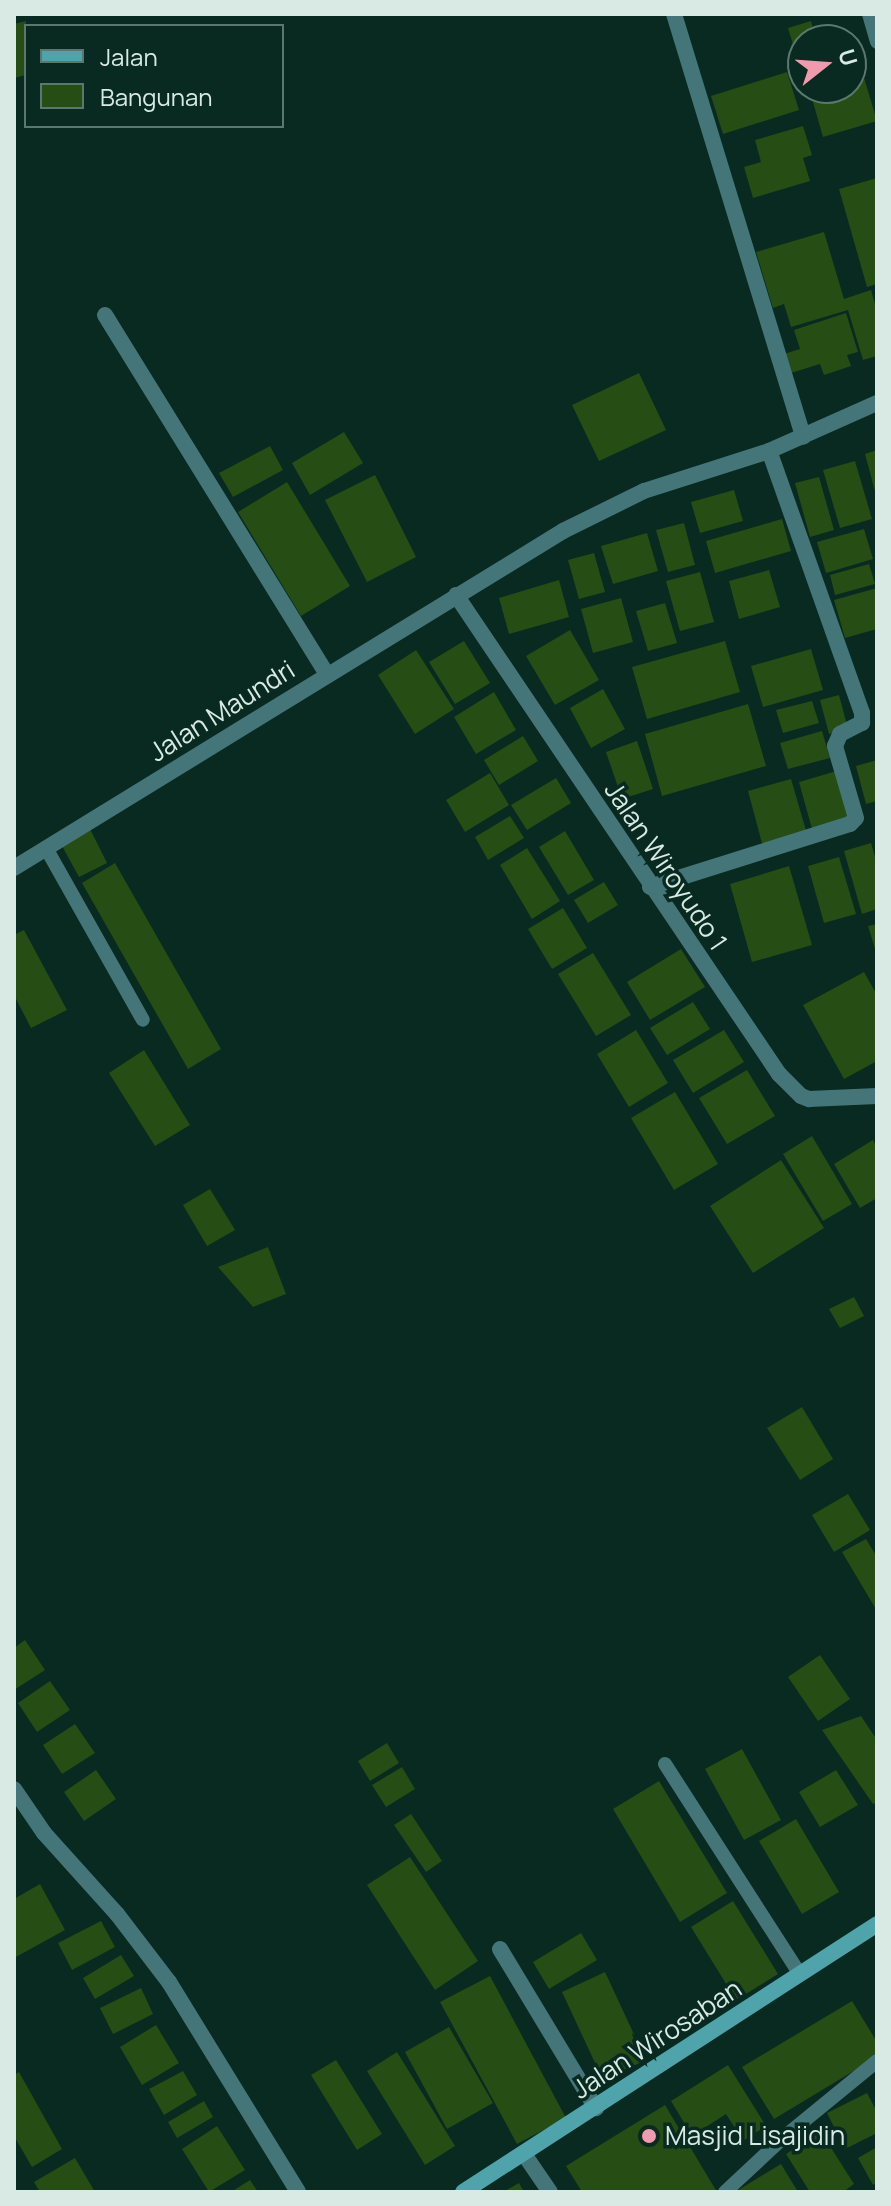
<!DOCTYPE html>
<style>
body{margin:0}
#map{position:relative;width:891px;height:2206px;overflow:hidden;background:#082a20;font-family:Manrope,sans-serif}
div>[style]{position:absolute}
.building>*{inset:0;background:#264d14}
.service>*{height:14px;margin:-7px;padding:0 7px;transform-origin:7px;border-radius:7px;background:#437579}
.minor>*{height:16px;margin:-8px;padding:0 8px;transform-origin:8px;border-radius:8px;background:#437579}
.secondary>*{height:16px;margin:-8px;padding:0 8px;transform-origin:8px;border-radius:8px;background:#4fa3aa}
.dots>*{width:22px;height:22px;translate:-50% -50%;box-sizing:border-box;border:4px solid #082a20;border-radius:50%}
span{translate:-50% -50%;white-space:nowrap;text-align:center;line-height:1.15;-webkit-text-stroke:7px #082a20;paint-order:stroke}
.street-label{font-size:26px;color:#d8eae3}
.poi-label{font-size:26px;color:#d8eae3}
.left{translate:0 -50%;text-align:left}
.frame{position:absolute;inset:0;border:16px solid #d8eae3;pointer-events:none}
.legend{position:absolute;left:24px;top:24px;width:260px;height:104px;box-sizing:border-box;background:#082a20;border:2px solid #5b776e;margin:0;padding:10px 14px;list-style:none;font-size:24px;color:#d8eae3}
.legend li{display:flex;align-items:center;gap:16px;height:40px}
.legend b{width:40px;border:2px solid #5b776e}
.north{position:absolute;left:787px;top:24px;width:80px;height:80px;box-sizing:border-box;background:#082a20;border:2px solid #5b776e;border-radius:50%;rotate:73deg;font-size:22px;font-weight:700;line-height:32px;text-align:center;color:#d8eae3}
.north::after{content:'';display:block;margin:auto;width:28px;height:36px;background:#f29aad;clip-path:polygon(50% 0,100% 100%,50% 72%,0 100%)}
</style>
<div id="map">
<div class="building">
<i style="clip-path:polygon(26px 21px,26px 75px,14px 78px,14px 24px)"></i>
<i style="clip-path:polygon(811px 21px,816px 40px,803px 40px,803px 49px,795px 51px,788px 28px)"></i>
<i style="clip-path:polygon(854px 44px,877px 121px,823px 137px,809px 88px,851px 88px,851px 45px)"></i>
<i style="clip-path:polygon(787px 72px,799px 110px,723px 134px,711px 96px)"></i>
<i style="clip-path:polygon(803px 126px,812px 155px,803px 158px,810px 181px,753px 198px,744px 167px,761px 162px,755px 140px)"></i>
<i style="clip-path:polygon(877px 178px,877px 284px,867px 287px,839px 189px)"></i>
<i style="clip-path:polygon(824px 232px,844px 299px,871px 290px,877px 311px,877px 356px,863px 360px,848px 310px,791px 327px,784px 304px,773px 308px,756px 252px)"></i>
<i style="clip-path:polygon(846px 313px,858px 352px,847px 355px,851px 366px,824px 375px,820px 364px,791px 373px,784px 354px,800px 349px,794px 330px)"></i>
<i style="clip-path:polygon(639px 373px,666px 430px,599px 461px,572px 405px)"></i>
<i style="clip-path:polygon(344px 432px,363px 463px,310px 495px,292px 463px)"></i>
<i style="clip-path:polygon(270px 446px,283px 470px,233px 497px,219px 473px)"></i>
<i style="clip-path:polygon(877px 450px,877px 495px,876px 495px,865px 454px)"></i>
<i style="clip-path:polygon(855px 461px,872px 519px,840px 528px,823px 470px)"></i>
<i style="clip-path:polygon(375px 475px,416px 557px,367px 582px,325px 500px)"></i>
<i style="clip-path:polygon(819px 477px,834px 530px,810px 537px,795px 483px)"></i>
<i style="clip-path:polygon(287px 482px,350px 586px,301px 616px,238px 512px)"></i>
<i style="clip-path:polygon(734px 490px,743px 521px,700px 533px,691px 502px)"></i>
<i style="clip-path:polygon(782px 519px,791px 551px,715px 573px,706px 541px)"></i>
<i style="clip-path:polygon(684px 523px,695px 565px,668px 572px,656px 530px)"></i>
<i style="clip-path:polygon(864px 529px,873px 559px,826px 573px,817px 542px)"></i>
<i style="clip-path:polygon(647px 533px,658px 571px,613px 584px,601px 546px)"></i>
<i style="clip-path:polygon(594px 553px,605px 592px,579px 599px,568px 560px)"></i>
<i style="clip-path:polygon(869px 564px,875px 584px,835px 595px,830px 575px)"></i>
<i style="clip-path:polygon(769px 570px,780px 607px,739px 619px,729px 581px)"></i>
<i style="clip-path:polygon(700px 572px,714px 622px,680px 631px,666px 581px)"></i>
<i style="clip-path:polygon(559px 580px,569px 617px,509px 634px,499px 598px)"></i>
<i style="clip-path:polygon(877px 588px,877px 629px,845px 638px,834px 600px)"></i>
<i style="clip-path:polygon(621px 598px,633px 642px,593px 653px,581px 609px)"></i>
<i style="clip-path:polygon(665px 603px,677px 643px,648px 651px,636px 611px)"></i>
<i style="clip-path:polygon(570px 630px,599px 680px,555px 705px,526px 656px)"></i>
<i style="clip-path:polygon(464px 641px,490px 683px,455px 704px,429px 662px)"></i>
<i style="clip-path:polygon(725px 641px,740px 692px,647px 719px,632px 667px)"></i>
<i style="clip-path:polygon(811px 649px,823px 690px,763px 707px,751px 666px)"></i>
<i style="clip-path:polygon(416px 650px,454px 709px,415px 734px,378px 675px)"></i>
<i style="clip-path:polygon(603px 689px,625px 729px,591px 748px,570px 708px)"></i>
<i style="clip-path:polygon(494px 692px,516px 730px,476px 754px,454px 717px)"></i>
<i style="clip-path:polygon(839px 695px,848px 729px,829px 734px,820px 700px)"></i>
<i style="clip-path:polygon(812px 701px,819px 723px,783px 733px,776px 710px)"></i>
<i style="clip-path:polygon(748px 704px,766px 766px,662px 796px,645px 734px)"></i>
<i style="clip-path:polygon(822px 731px,830px 758px,788px 769px,780px 743px)"></i>
<i style="clip-path:polygon(523px 736px,538px 761px,499px 785px,484px 760px)"></i>
<i style="clip-path:polygon(637px 741px,653px 789px,622px 799px,606px 752px)"></i>
<i style="clip-path:polygon(877px 760px,877px 801px,866px 804px,856px 766px)"></i>
<i style="clip-path:polygon(840px 770px,853px 818px,812px 829px,799px 782px)"></i>
<i style="clip-path:polygon(490px 773px,509px 805px,465px 832px,446px 800px)"></i>
<i style="clip-path:polygon(556px 778px,571px 803px,527px 830px,511px 805px)"></i>
<i style="clip-path:polygon(791px 779px,807px 834px,763px 847px,748px 791px)"></i>
<i style="clip-path:polygon(510px 816px,524px 838px,488px 860px,475px 837px)"></i>
<i style="clip-path:polygon(90px 829px,107px 863px,79px 877px,61px 844px)"></i>
<i style="clip-path:polygon(565px 831px,594px 880px,568px 895px,539px 847px)"></i>
<i style="clip-path:polygon(871px 843px,877px 864px,877px 909px,862px 914px,844px 851px)"></i>
<i style="clip-path:polygon(527px 848px,560px 901px,532px 919px,500px 865px)"></i>
<i style="clip-path:polygon(839px 857px,856px 914px,824px 923px,808px 866px)"></i>
<i style="clip-path:polygon(115px 863px,221px 1049px,188px 1069px,82px 883px)"></i>
<i style="clip-path:polygon(789px 866px,812px 945px,752px 962px,730px 884px)"></i>
<i style="clip-path:polygon(604px 882px,618px 905px,588px 923px,574px 900px)"></i>
<i style="clip-path:polygon(563px 908px,587px 948px,552px 969px,528px 929px)"></i>
<i style="clip-path:polygon(877px 924px,877px 952px,876px 952px,868px 926px)"></i>
<i style="clip-path:polygon(24px 930px,67px 1010px,31px 1028px,14px 995px,14px 935px)"></i>
<i style="clip-path:polygon(681px 949px,705px 987px,650px 1020px,627px 982px)"></i>
<i style="clip-path:polygon(593px 953px,631px 1015px,596px 1036px,558px 974px)"></i>
<i style="clip-path:polygon(864px 972px,877px 995px,877px 1061px,844px 1079px,803px 1005px)"></i>
<i style="clip-path:polygon(693px 1002px,710px 1029px,667px 1055px,650px 1028px)"></i>
<i style="clip-path:polygon(636px 1030px,668px 1083px,629px 1107px,597px 1054px)"></i>
<i style="clip-path:polygon(724px 1030px,744px 1062px,693px 1093px,673px 1060px)"></i>
<i style="clip-path:polygon(144px 1050px,190px 1125px,155px 1146px,109px 1073px)"></i>
<i style="clip-path:polygon(747px 1070px,775px 1116px,727px 1144px,699px 1098px)"></i>
<i style="clip-path:polygon(675px 1092px,718px 1164px,674px 1190px,631px 1118px)"></i>
<i style="clip-path:polygon(812px 1136px,852px 1204px,823px 1221px,783px 1154px)"></i>
<i style="clip-path:polygon(873px 1140px,877px 1148px,877px 1198px,860px 1208px,834px 1164px)"></i>
<i style="clip-path:polygon(781px 1160px,824px 1228px,753px 1273px,710px 1206px)"></i>
<i style="clip-path:polygon(210px 1189px,235px 1230px,207px 1246px,183px 1205px)"></i>
<i style="clip-path:polygon(268px 1247px,286px 1294px,253px 1307px,218px 1267px)"></i>
<i style="clip-path:polygon(854px 1297px,864px 1316px,840px 1328px,829px 1309px)"></i>
<i style="clip-path:polygon(802px 1407px,833px 1459px,800px 1480px,767px 1428px)"></i>
<i style="clip-path:polygon(848px 1494px,870px 1530px,834px 1552px,812px 1515px)"></i>
<i style="clip-path:polygon(866px 1539px,877px 1557px,877px 1611px,842px 1552px)"></i>
<i style="clip-path:polygon(25px 1640px,45px 1670px,14px 1690px,14px 1648px)"></i>
<i style="clip-path:polygon(820px 1655px,850px 1699px,818px 1721px,788px 1677px)"></i>
<i style="clip-path:polygon(50px 1681px,70px 1710px,37px 1732px,18px 1703px)"></i>
<i style="clip-path:polygon(861px 1716px,877px 1740px,877px 1803px,873px 1804px,822px 1730px)"></i>
<i style="clip-path:polygon(75px 1724px,95px 1753px,62px 1774px,43px 1745px)"></i>
<i style="clip-path:polygon(387px 1743px,399px 1763px,370px 1781px,358px 1761px)"></i>
<i style="clip-path:polygon(742px 1749px,781px 1820px,744px 1840px,705px 1769px)"></i>
<i style="clip-path:polygon(402px 1767px,415px 1789px,386px 1807px,372px 1785px)"></i>
<i style="clip-path:polygon(96px 1770px,116px 1799px,84px 1821px,64px 1792px)"></i>
<i style="clip-path:polygon(836px 1770px,858px 1805px,820px 1827px,799px 1792px)"></i>
<i style="clip-path:polygon(659px 1781px,727px 1893px,680px 1922px,613px 1809px)"></i>
<i style="clip-path:polygon(411px 1814px,442px 1861px,426px 1872px,394px 1825px)"></i>
<i style="clip-path:polygon(796px 1819px,839px 1892px,802px 1914px,759px 1841px)"></i>
<i style="clip-path:polygon(410px 1857px,478px 1961px,435px 1990px,367px 1885px)"></i>
<i style="clip-path:polygon(40px 1884px,65px 1930px,14px 1958px,14px 1899px)"></i>
<i style="clip-path:polygon(733px 1901px,778px 1974px,736px 2000px,691px 1927px)"></i>
<i style="clip-path:polygon(101px 1921px,115px 1947px,72px 1970px,58px 1943px)"></i>
<i style="clip-path:polygon(581px 1933px,597px 1960px,549px 1989px,533px 1962px)"></i>
<i style="clip-path:polygon(121px 1955px,134px 1976px,95px 1999px,83px 1978px)"></i>
<i style="clip-path:polygon(605px 1972px,646px 2060px,603px 2080px,562px 1992px)"></i>
<i style="clip-path:polygon(490px 1976px,566px 2118px,517px 2144px,440px 2002px)"></i>
<i style="clip-path:polygon(141px 1988px,153px 2014px,113px 2034px,100px 2008px)"></i>
<i style="clip-path:polygon(852px 2001px,877px 2042px,877px 2057px,774px 2119px,742px 2067px)"></i>
<i style="clip-path:polygon(156px 2025px,179px 2063px,142px 2085px,120px 2047px)"></i>
<i style="clip-path:polygon(449px 2027px,493px 2103px,447px 2129px,405px 2052px)"></i>
<i style="clip-path:polygon(397px 2052px,455px 2146px,425px 2165px,367px 2071px)"></i>
<i style="clip-path:polygon(336px 2060px,382px 2134px,357px 2150px,311px 2075px)"></i>
<i style="clip-path:polygon(728px 2065px,766px 2126px,743px 2141px,726px 2114px,692px 2136px,671px 2101px)"></i>
<i style="clip-path:polygon(183px 2071px,197px 2095px,164px 2115px,149px 2089px)"></i>
<i style="clip-path:polygon(19px 2072px,62px 2149px,32px 2167px,14px 2136px,14px 2075px)"></i>
<i style="clip-path:polygon(867px 2093px,877px 2112px,877px 2133px,845px 2149px,827px 2113px)"></i>
<i style="clip-path:polygon(204px 2101px,213px 2117px,177px 2138px,168px 2122px)"></i>
<i style="clip-path:polygon(665px 2105px,717px 2192px,582px 2192px,566px 2166px)"></i>
<i style="clip-path:polygon(217px 2126px,245px 2170px,209px 2192px,182px 2149px)"></i>
<i style="clip-path:polygon(821px 2132px,854px 2184px,843px 2192px,810px 2192px,786px 2154px)"></i>
<i style="clip-path:polygon(877px 2147px,877px 2182px,873px 2185px,858px 2158px)"></i>
<i style="clip-path:polygon(75px 2158px,95px 2192px,40px 2192px,34px 2182px)"></i>
<i style="clip-path:polygon(781px 2164px,798px 2192px,735px 2192px)"></i>
<i style="clip-path:polygon(250px 2180px,258px 2192px,231px 2192px)"></i>
<i style="clip-path:polygon(519px 2183px,524px 2192px,503px 2192px)"></i>
</div>
<div class="service">
<i style="left:869px;top:14px;width:29px;rotate:74deg"></i>
<i style="left:46px;top:848px;width:197px;rotate:60.6deg"></i>
<i style="left:665px;top:1764px;width:250px;rotate:57.3deg"></i>
<i style="left:725px;top:2192px;width:79px;rotate:-43deg"></i>
<i style="left:783px;top:2138px;width:122px;rotate:-39.3deg"></i>
</div>
<div class="minor">
<i style="left:674px;top:14px;width:442px;rotate:73deg"></i>
<i style="left:105px;top:315px;width:423px;rotate:58.3deg"></i>
<i style="left:456px;top:595px;width:578px;rotate:56.01deg"></i>
<i style="left:779px;top:1074px;width:31px;rotate:45deg"></i>
<i style="left:801px;top:1096px;width:9px;rotate:21deg"></i>
<i style="left:809px;top:1099px;width:68px;rotate:-2.5deg"></i>
<i style="left:14px;top:868px;width:644px;rotate:-31.54deg"></i>
<i style="left:563px;top:531px;width:90px;rotate:-26.3deg"></i>
<i style="left:644px;top:491px;width:131px;rotate:-17.7deg"></i>
<i style="left:769px;top:451px;width:118px;rotate:-24deg"></i>
<i style="left:650px;top:887px;width:210px;rotate:-17.5deg"></i>
<i style="left:850px;top:824px;width:8px;rotate:-45deg"></i>
<i style="left:856px;top:818px;width:75px;rotate:-106.3deg"></i>
<i style="left:835px;top:746px;width:13px;rotate:-67deg"></i>
<i style="left:840px;top:734px;width:25px;rotate:-27deg"></i>
<i style="left:862px;top:723px;width:10px;rotate:-90deg"></i>
<i style="left:862px;top:713px;width:278px;rotate:-109.5deg"></i>
<i style="left:14px;top:1789px;width:53px;rotate:55.7deg"></i>
<i style="left:44px;top:1833px;width:109px;rotate:48deg"></i>
<i style="left:117px;top:1914px;width:86px;rotate:52.6deg"></i>
<i style="left:169px;top:1982px;width:246px;rotate:58.4deg"></i>
<i style="left:500px;top:1949px;width:186px;rotate:58.9deg"></i>
<i style="left:524px;top:2154px;width:46px;rotate:55.6deg"></i>
</div>
<div class="secondary">
<i style="left:463px;top:2192px;width:493px;rotate:-32.9deg"></i>
</div>
<div class="dots">
<i style="left:649px;top:2136px;background:#f29aad"></i>
</div>
<div class="street-label">
<span style="left:222px;top:711px;rotate:-32deg">Jalan Maundri</span>
<span style="left:666px;top:866px;rotate:56deg">Jalan Wiroyudo 1</span>
<span style="left:657px;top:2039px;rotate:-33deg">Jalan Wirosaban</span>
</div>
<div class="poi-label">
<span class="left" style="left:665px;top:2136px">Masjid Lisajidin</span>
</div>
<div class="frame"></div>
<ul class="legend">
<li><b style="height:10px;background:#4fa3aa"></b>Jalan</li>
<li><b style="height:22px;background:#264d14"></b>Bangunan</li>
</ul>
<div class="north">U</div>
</div>
